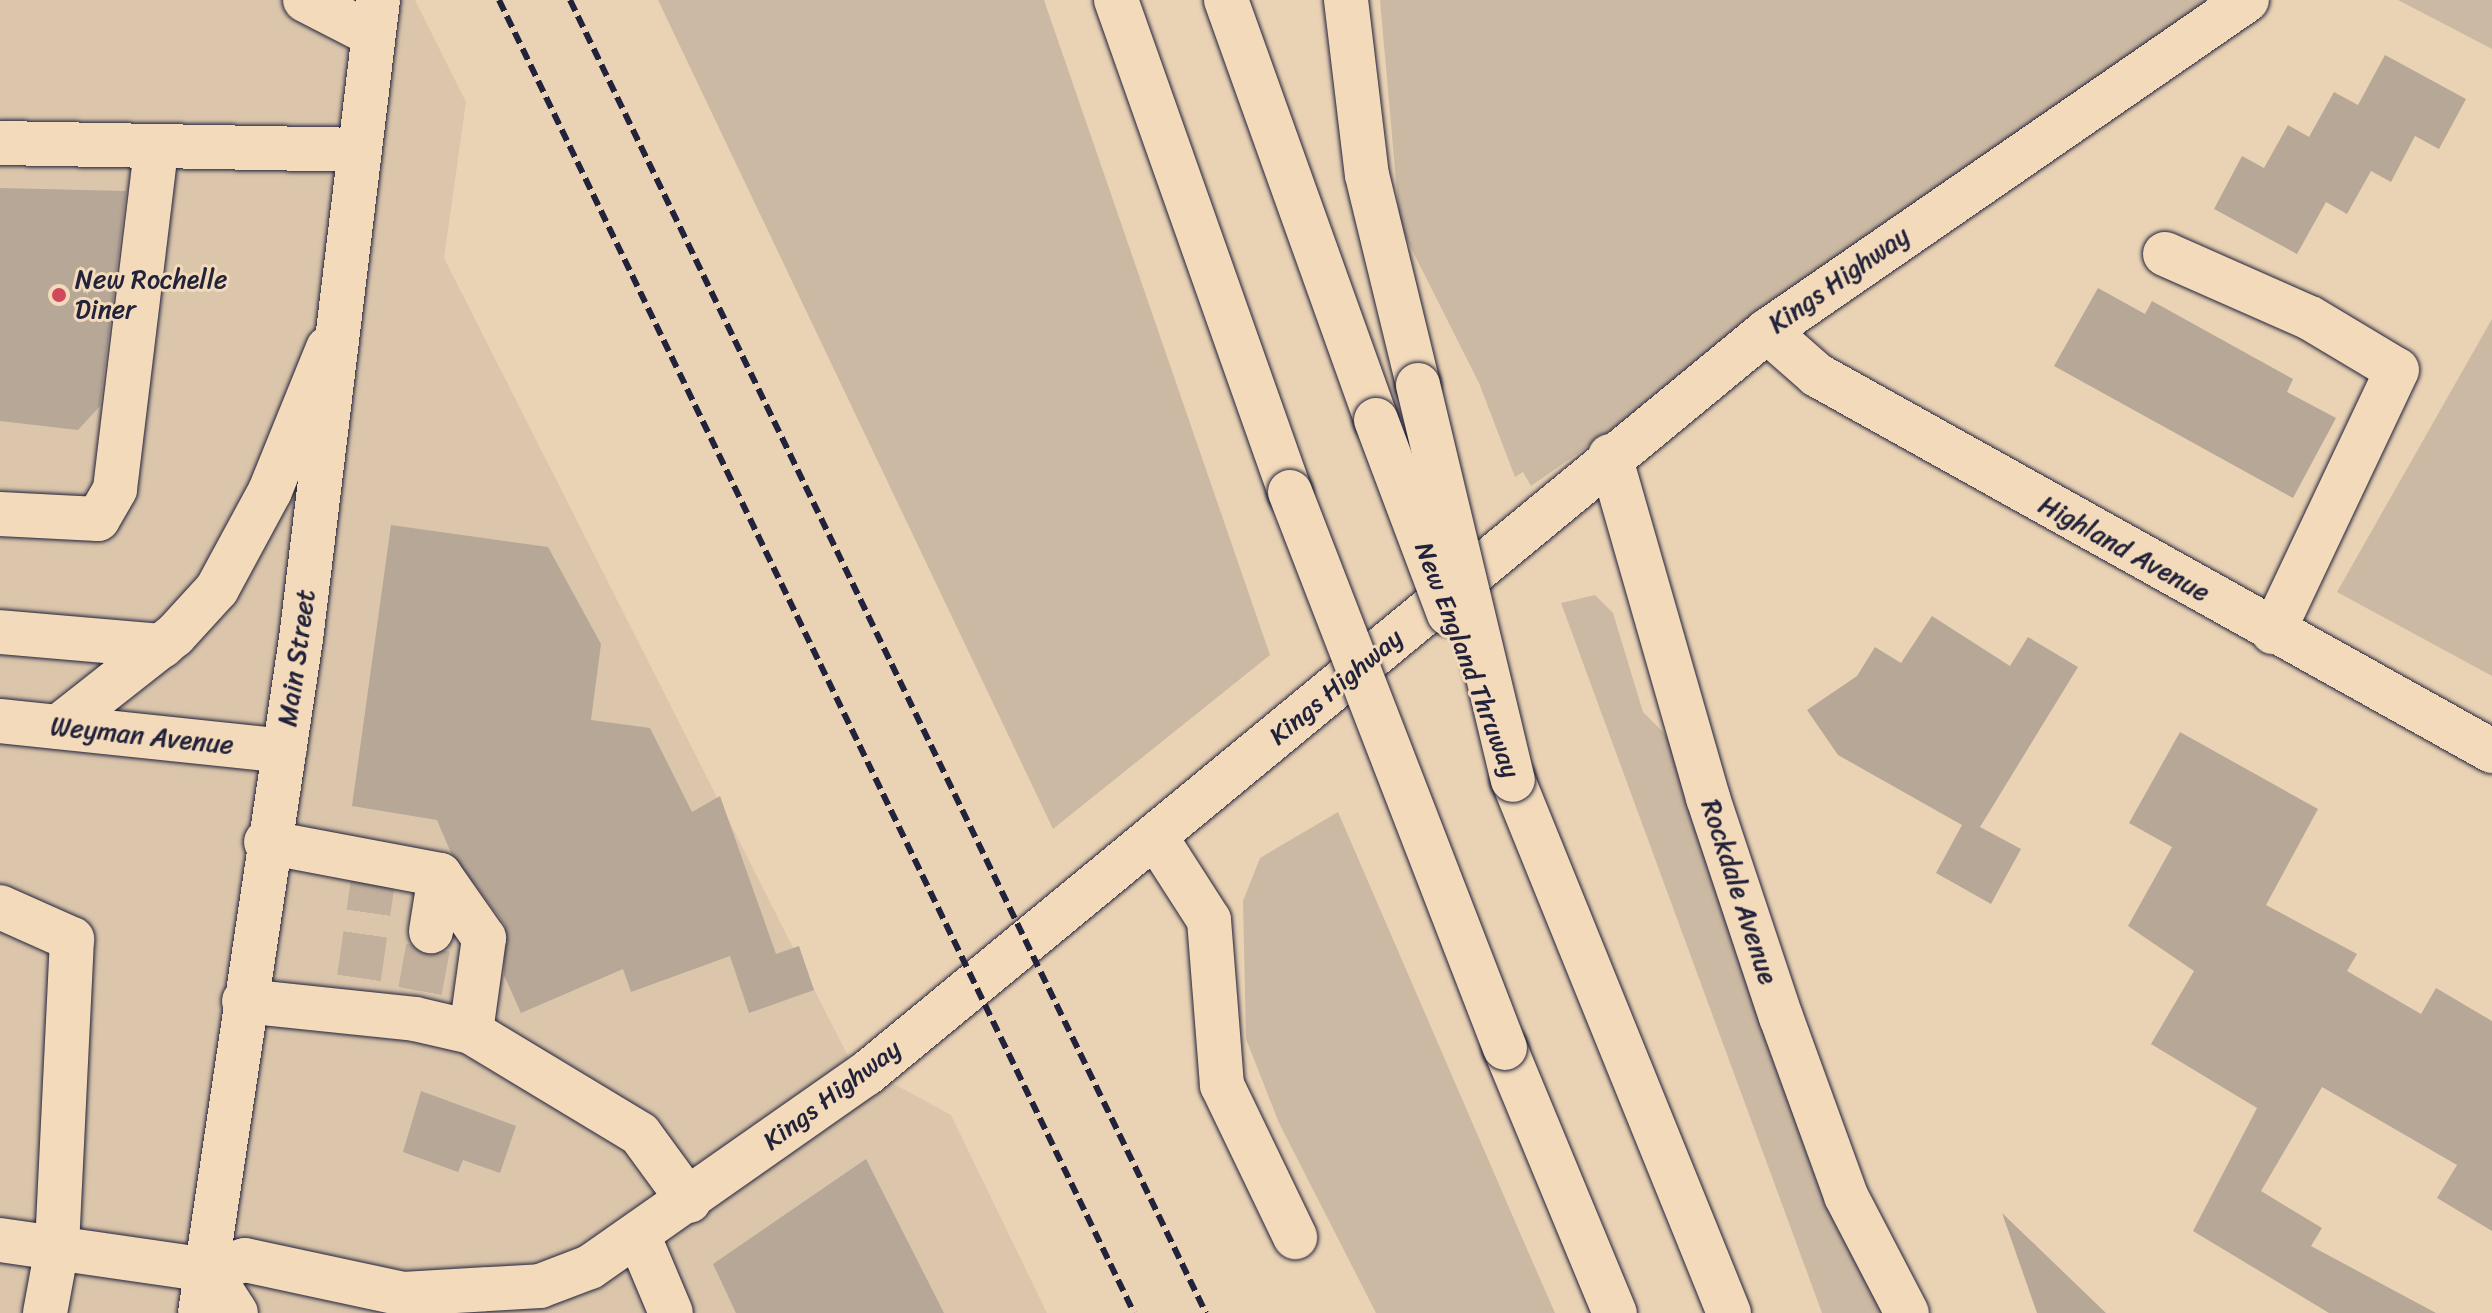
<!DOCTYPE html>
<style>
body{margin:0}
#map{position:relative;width:2492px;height:1313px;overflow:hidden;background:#ead3b5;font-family:Sriracha,sans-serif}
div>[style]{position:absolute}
.built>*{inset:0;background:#dbc6ac}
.green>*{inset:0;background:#ccb9a3}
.building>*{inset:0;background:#b7a797}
.minor-tunnel>*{height:44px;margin-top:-22px;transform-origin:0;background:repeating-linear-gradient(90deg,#c2b09d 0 44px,transparent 0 66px)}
.roads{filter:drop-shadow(0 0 2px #22223b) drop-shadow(0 0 2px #22223b)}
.minor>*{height:44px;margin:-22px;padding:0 22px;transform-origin:22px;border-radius:22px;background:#f2daba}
.major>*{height:44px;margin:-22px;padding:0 22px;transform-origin:22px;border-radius:22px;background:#f2daba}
.highway>*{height:44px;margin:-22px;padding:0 22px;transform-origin:22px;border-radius:22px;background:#f2daba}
.rail>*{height:6px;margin-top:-3px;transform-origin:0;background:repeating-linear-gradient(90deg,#22223b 0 12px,transparent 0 18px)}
.bridges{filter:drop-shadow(0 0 2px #22223b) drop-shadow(0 0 2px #22223b)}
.highway-bridge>*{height:44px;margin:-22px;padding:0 22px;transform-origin:22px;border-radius:22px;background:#f2daba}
.dots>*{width:22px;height:22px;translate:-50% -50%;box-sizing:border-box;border:4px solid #f2daba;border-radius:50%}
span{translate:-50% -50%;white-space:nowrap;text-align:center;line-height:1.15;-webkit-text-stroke:6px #f2daba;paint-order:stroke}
.poi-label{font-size:26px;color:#22223b}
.left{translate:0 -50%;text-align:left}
.street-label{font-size:26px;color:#22223b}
</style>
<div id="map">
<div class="built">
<i style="clip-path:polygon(0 0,415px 0,466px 102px,444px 258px,850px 1060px,951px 1115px,1047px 1313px,0 1313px)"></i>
</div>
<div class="green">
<i style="clip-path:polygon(658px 0,1044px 0,1270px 655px,1053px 829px)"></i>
<i style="clip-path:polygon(1380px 0,2227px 0,1531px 486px,1523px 472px,1515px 477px,1479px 383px,1400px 226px)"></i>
<i style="clip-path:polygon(2398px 0,2492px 0,2492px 49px)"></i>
<i style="clip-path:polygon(2492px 319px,2492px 676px,2337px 592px)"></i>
<i style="clip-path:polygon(1595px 595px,1613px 613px,1643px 712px,1677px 746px,1893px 1313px,1822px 1313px,1561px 603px)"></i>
<i style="clip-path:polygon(1338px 812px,1520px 1233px,1555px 1313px,1376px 1313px,1279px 1123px,1246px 1039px,1243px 901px,1260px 858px)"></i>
</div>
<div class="building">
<i style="clip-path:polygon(2385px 55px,2466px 99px,2439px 149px,2415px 136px,2391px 182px,2371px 171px,2347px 214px,2326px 202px,2297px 254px,2214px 209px,2242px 156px,2264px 168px,2288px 125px,2309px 137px,2334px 92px,2358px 105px)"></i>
<i style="clip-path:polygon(0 188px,126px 191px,100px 406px,78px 430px,0 421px)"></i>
<i style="clip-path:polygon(2098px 288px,2145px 314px,2152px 301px,2293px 379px,2287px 392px,2336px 418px,2293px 498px,2054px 366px)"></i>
<i style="clip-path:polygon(391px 525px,548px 547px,601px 644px,591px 720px,650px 728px,692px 812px,720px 796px,776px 954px,799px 946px,814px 990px,749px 1013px,730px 956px,631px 992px,623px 969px,521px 1013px,504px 975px,505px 925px,451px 853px,437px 820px,352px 806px)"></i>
<i style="clip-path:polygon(1932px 616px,2010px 666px,2028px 637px,2078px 667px,1980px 827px,2021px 849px,1991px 904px,1936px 873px,1962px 825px,1838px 755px,1807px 710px,1857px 676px,1875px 647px,1901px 663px)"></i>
<i style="clip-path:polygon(2180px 732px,2318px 809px,2266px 905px,2357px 954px,2347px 971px,2421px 1014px,2436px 988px,2492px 1021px,2492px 1231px,2437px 1198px,2457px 1165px,2322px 1087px,2261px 1191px,2322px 1228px,2311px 1246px,2436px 1313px,2329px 1313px,2193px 1231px,2257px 1108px,2151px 1044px,2194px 971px,2128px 926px,2172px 847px,2129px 823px)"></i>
<i style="clip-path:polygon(421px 1091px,516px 1126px,500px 1173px,463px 1160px,458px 1172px,403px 1152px)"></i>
<i style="clip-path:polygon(866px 1159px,944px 1313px,736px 1313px,713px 1264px)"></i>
<i style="clip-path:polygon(2002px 1213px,2106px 1313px,2037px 1313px)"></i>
</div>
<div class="minor-tunnel">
<i style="left:359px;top:978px;width:98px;rotate:-81.8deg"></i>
<i style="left:420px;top:991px;width:61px;rotate:-79.6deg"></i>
</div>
<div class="roads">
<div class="minor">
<i style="left:305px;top:0;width:76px;rotate:27.2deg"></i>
<i style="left:0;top:143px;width:358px;rotate:1.1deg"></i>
<i style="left:2165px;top:254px;width:158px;rotate:23.8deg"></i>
<i style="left:2310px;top:318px;width:101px;rotate:30.9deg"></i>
<i style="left:2397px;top:370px;width:290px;rotate:115.3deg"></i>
<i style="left:1767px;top:331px;width:67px;rotate:41.3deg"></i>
<i style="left:1817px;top:375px;width:773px;rotate:29.12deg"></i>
<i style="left:1610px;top:456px;width:356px;rotate:74deg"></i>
<i style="left:1708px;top:798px;width:231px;rotate:71.6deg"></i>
<i style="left:1781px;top:1017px;width:190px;rotate:70deg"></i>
<i style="left:1846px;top:1196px;width:132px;rotate:62.5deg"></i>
<i style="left:0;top:514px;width:98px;rotate:2.9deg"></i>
<i style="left:98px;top:519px;width:34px;rotate:-60deg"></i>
<i style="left:115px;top:489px;width:342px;rotate:-83.1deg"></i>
<i style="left:0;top:632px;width:163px;rotate:4.9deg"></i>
<i style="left:0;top:721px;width:286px;rotate:6deg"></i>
<i style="left:58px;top:727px;width:149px;rotate:-38.2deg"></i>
<i style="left:175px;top:635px;width:62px;rotate:-47.6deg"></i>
<i style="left:217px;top:589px;width:111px;rotate:-61.6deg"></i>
<i style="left:270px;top:491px;width:154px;rotate:-67.9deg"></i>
<i style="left:1155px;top:836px;width:100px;rotate:57.3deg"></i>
<i style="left:1209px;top:920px;width:166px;rotate:85.5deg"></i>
<i style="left:1222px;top:1085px;width:169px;rotate:64.3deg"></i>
<i style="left:266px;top:842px;width:177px;rotate:10.7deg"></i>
<i style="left:440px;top:875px;width:57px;rotate:99.1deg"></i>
<i style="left:440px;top:875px;width:77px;rotate:55.1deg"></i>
<i style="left:484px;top:938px;width:95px;rotate:97.9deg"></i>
<i style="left:0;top:907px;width:79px;rotate:24deg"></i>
<i style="left:72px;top:939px;width:309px;rotate:92.8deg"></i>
<i style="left:57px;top:1248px;width:66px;rotate:100.5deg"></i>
<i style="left:244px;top:1001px;width:172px;rotate:6deg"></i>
<i style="left:415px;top:1019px;width:57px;rotate:13.1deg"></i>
<i style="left:471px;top:1032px;width:197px;rotate:31.1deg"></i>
<i style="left:640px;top:1134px;width:83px;rotate:53.8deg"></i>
<i style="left:639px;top:1237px;width:82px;rotate:67.2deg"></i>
<i style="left:0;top:1240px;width:210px;rotate:8.2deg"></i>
<i style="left:208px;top:1270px;width:38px;rotate:-15deg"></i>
<i style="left:245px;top:1260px;width:162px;rotate:12.1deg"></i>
<i style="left:403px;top:1294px;width:137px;rotate:-3.3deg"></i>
<i style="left:540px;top:1286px;width:53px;rotate:-20.8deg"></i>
<i style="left:590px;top:1267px;width:337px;rotate:-35deg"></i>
<i style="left:866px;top:1074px;width:1168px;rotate:-39.51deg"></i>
<i style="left:1767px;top:331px;width:583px;rotate:-34.59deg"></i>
<i style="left:208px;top:1270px;width:51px;rotate:56.9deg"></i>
</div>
<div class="major">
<i style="left:200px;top:1313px;width:682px;rotate:-81.48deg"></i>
<i style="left:301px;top:639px;width:644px;rotate:-83.13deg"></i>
</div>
<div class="highway">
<i style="left:1116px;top:0;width:522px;rotate:70.52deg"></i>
<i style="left:1226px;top:0;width:446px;rotate:70.3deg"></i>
<i style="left:1346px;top:0;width:176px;rotate:83.2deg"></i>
<i style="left:1367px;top:175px;width:216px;rotate:76.3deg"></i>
<i style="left:1513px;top:780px;width:575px;rotate:67.94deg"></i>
<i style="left:1505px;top:1048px;width:287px;rotate:67.5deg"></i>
</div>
</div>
<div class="rail">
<i style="left:499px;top:0;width:1458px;rotate:64.19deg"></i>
<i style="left:570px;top:0;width:1459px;rotate:64.16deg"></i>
</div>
<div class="bridges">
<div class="highway-bridge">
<i style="left:1418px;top:385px;width:406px;rotate:76.5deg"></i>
<i style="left:1376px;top:420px;width:207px;rotate:69.4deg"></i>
<i style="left:1290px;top:492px;width:596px;rotate:68.86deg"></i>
</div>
</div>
<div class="dots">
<i style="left:59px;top:295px;background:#d1495b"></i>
</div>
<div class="poi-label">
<span class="left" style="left:75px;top:295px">New Rochelle<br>Diner</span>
</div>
<div class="street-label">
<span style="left:1839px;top:280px;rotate:-35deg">Kings Highway</span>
<span style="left:2124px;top:549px;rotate:29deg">Highland Avenue</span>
<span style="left:297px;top:658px;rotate:-82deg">Main Street</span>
<span style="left:1467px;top:660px;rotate:69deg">New England Thruway</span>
<span style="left:1336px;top:687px;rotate:-40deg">Kings Highway</span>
<span style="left:142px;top:736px;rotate:6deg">Weyman Avenue</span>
<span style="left:1739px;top:892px;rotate:72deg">Rockdale Avenue</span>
<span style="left:832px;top:1095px;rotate:-37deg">Kings Highway</span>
</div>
</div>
